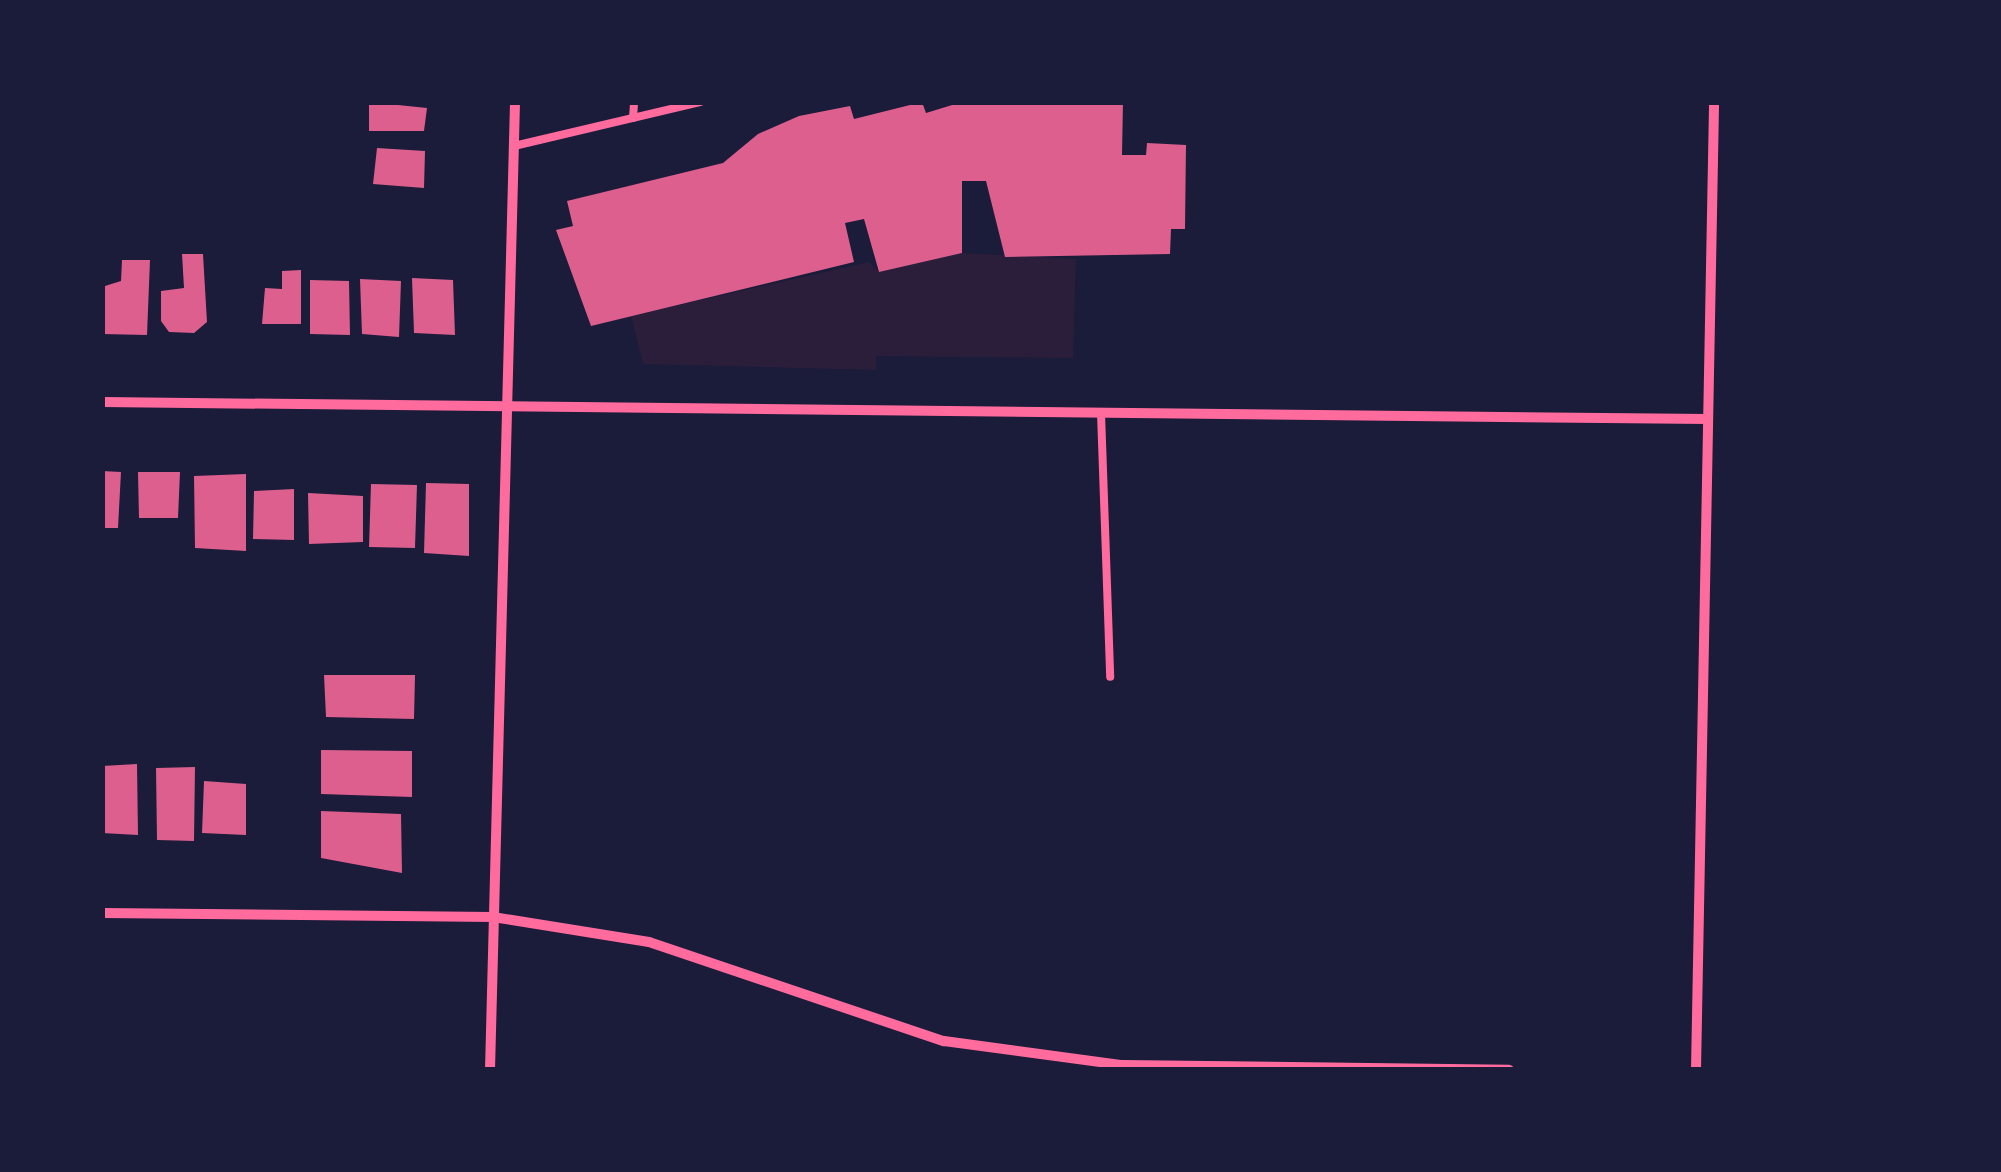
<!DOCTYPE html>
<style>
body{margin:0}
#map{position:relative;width:2001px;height:1172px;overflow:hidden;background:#1b1b3a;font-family:"Nunito Sans",sans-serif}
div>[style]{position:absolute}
.green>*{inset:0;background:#2a1e3b}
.building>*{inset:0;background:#dd5f8e}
.service>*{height:8px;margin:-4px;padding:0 4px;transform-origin:4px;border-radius:4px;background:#ff6b9d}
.minor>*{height:10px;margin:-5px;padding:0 5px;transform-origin:5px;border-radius:5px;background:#ff6b9d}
span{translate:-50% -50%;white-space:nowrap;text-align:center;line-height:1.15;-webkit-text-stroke:8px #1b1b3a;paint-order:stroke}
.frame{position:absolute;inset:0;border:105px solid #1b1b3a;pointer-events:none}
</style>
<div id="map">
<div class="green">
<i style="clip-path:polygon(962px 253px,1076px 259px,1073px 358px,876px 356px,876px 370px,643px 364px,631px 316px,869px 262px,879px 272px)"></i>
</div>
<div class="building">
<i style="clip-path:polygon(369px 102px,427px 108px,424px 131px,369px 131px)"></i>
<i style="clip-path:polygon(922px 102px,926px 113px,962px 102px,1123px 102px,1122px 155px,1146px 155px,1147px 143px,1186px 145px,1185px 229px,1171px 229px,1170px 254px,1005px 257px,986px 181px,962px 181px,962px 253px,879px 272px,864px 219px,845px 223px,854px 262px,591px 326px,556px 230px,573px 226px,567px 201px,723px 163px,758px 134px,799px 116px,850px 106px,854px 119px)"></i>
<i style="clip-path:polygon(377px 148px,425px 151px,424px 188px,373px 184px)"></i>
<i style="clip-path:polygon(182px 254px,203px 254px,207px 322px,194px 333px,169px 332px,161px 321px,161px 291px,184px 288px)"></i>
<i style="clip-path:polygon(122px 260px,150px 260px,147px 335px,102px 334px,105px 286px,121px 281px)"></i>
<i style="clip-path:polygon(301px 270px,301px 324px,262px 324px,265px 288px,282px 289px,282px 271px)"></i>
<i style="clip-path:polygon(412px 278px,453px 280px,455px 335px,414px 333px)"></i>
<i style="clip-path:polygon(360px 279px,401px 281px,399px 337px,362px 334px)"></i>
<i style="clip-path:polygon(310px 280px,349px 281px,350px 335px,310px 334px)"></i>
<i style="clip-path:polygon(102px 471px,121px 472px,118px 528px,102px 528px)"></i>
<i style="clip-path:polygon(138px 472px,180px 472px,178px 518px,139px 518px)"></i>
<i style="clip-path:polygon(246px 474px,246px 551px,195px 548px,194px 476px)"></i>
<i style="clip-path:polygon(426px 483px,469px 484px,469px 556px,424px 553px)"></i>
<i style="clip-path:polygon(371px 484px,417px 485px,415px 548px,369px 547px)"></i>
<i style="clip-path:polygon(294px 489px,294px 540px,253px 539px,254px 491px)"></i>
<i style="clip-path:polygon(308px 493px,363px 496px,363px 542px,309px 544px)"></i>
<i style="clip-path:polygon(324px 675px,415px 675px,414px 719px,326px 717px)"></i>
<i style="clip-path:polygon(321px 750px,412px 751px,412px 797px,321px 794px)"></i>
<i style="clip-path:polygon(137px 764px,138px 835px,102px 833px,102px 766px)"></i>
<i style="clip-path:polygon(195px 767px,194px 841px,157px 840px,156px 768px)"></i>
<i style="clip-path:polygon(204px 781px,246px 784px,246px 835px,202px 833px)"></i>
<i style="clip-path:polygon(321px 811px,401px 814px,402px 873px,321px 858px)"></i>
</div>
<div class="service">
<i style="left:633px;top:118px;width:16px;rotate:-86deg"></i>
<i style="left:514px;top:146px;width:191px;rotate:-13.3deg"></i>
<i style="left:1101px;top:413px;width:264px;rotate:88deg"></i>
</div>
<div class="minor">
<i style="left:102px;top:402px;width:1606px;rotate:0.61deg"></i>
<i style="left:102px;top:913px;width:391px;rotate:0.6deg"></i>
<i style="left:493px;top:917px;width:158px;rotate:9.1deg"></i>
<i style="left:649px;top:942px;width:311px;rotate:18.6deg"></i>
<i style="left:944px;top:1041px;width:180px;rotate:7.7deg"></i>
<i style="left:1122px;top:1065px;width:387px;rotate:0.7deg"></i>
<i style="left:490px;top:1070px;width:968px;rotate:-88.52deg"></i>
<i style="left:1696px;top:1070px;width:968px;rotate:-88.93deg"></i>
</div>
<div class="frame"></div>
</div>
